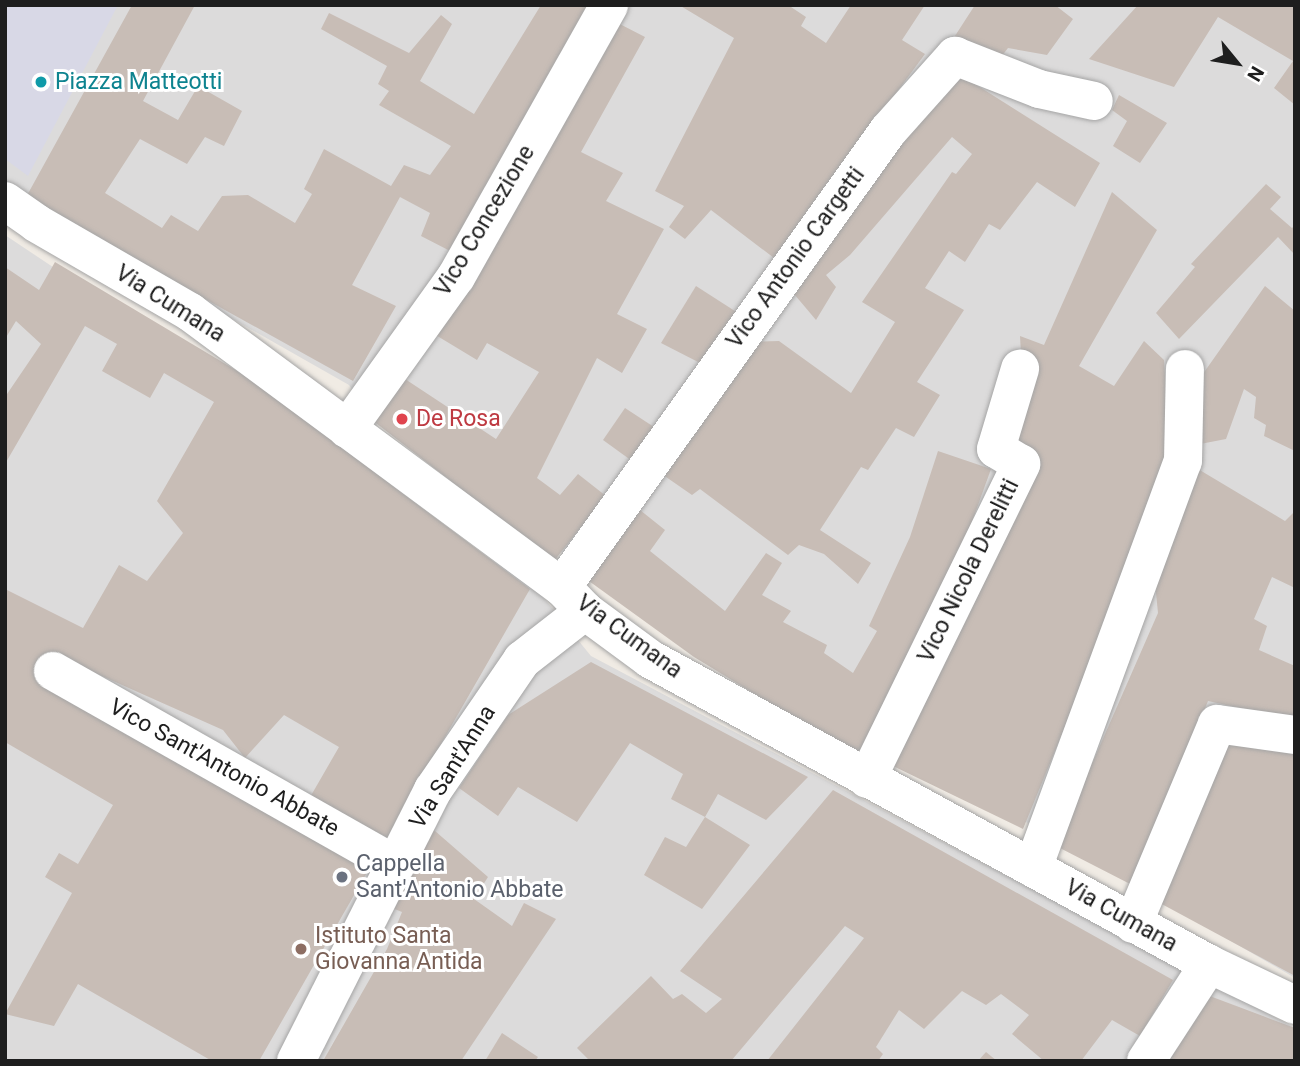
<!DOCTYPE html>
<style>
body{margin:0}
#map{position:relative;width:1300px;height:1066px;overflow:hidden;background:#f0ebe4;font-family:Roboto,sans-serif}
div>[style]{position:absolute}
.residential>*{inset:0;background:#dcdbdb}
.plaza>*{inset:0;background:#d8d8e6}
.building>*{inset:0;background:#c8bdb6}
.roads{filter:drop-shadow(0 0 2px #a5a5a5) drop-shadow(0 0 2px #a5a5a5)}
.street>*{height:38px;margin:-19px;padding:0 19px;transform-origin:19px;border-radius:19px;background:#fff}
.dots>*{width:19px;height:19px;translate:-50% -50%;box-sizing:border-box;border:4px solid #fff;border-radius:50%}
span{translate:-50% -50%;white-space:nowrap;text-align:center;line-height:1.15;-webkit-text-stroke:6px #fff;paint-order:stroke}
.culture-label{font-size:23px;color:#0d838f}
.left{translate:0 -50%;text-align:left}
.street-label{font-size:23px;color:#1e1e1e}
.health-label{font-size:23px;color:#be3a42}
.worship-label{font-size:23px;color:#5b616d}
.education-label{font-size:23px;color:#785e54}
.frame{position:absolute;inset:0;border:7px solid #1e1e1e;pointer-events:none}
.north{position:absolute;left:1202px;top:28px;width:70px;height:70px;-webkit-text-stroke:5px #fff;paint-order:stroke;rotate:120deg;font-size:19px;font-weight:700;line-height:28px;text-align:center;color:#1e1e1e}
.north::after{content:'';display:block;margin:auto;width:24px;height:32px;background:#1e1e1e;clip-path:polygon(50% 0,100% 100%,50% 72%,0 100%)}
</style>
<div id="map">
<div class="residential">
<i style="clip-path:polygon(5px 5px,1295px 5px,1295px 978px,545px 543px,372px 418px,349px 385px,23px 200px,5px 184px)"></i>
<i style="clip-path:polygon(5px 235px,538px 591px,591px 656px,1295px 1028px,1295px 1061px,5px 1061px)"></i>
</div>
<div class="plaza">
<i style="clip-path:polygon(5px 5px,118px 5px,28px 176px,5px 159px)"></i>
</div>
<div class="building">
<i style="clip-path:polygon(132px 5px,195px 5px,143px 101px,178px 120px,198px 86px,242px 111px,224px 146px,205px 137px,187px 164px,140px 139px,105px 193px,162px 228px,171px 215px,198px 231px,222px 196px,248px 195px,295px 223px,312px 194px,304px 189px,324px 149px,391px 186px,404px 165px,430px 175px,451px 146px,379px 105px,389px 91px,378px 84px,387px 66px,321px 29px,329px 13px,409px 53px,441px 15px,452px 24px,420px 81px,474px 114px,541px 5px,589px 5px,454px 253px,421px 236px,430px 213px,400px 197px,352px 285px,396px 306px,353px 381px,25px 199px)"></i>
<i style="clip-path:polygon(679px 5px,788px 5px,806px 17px,801px 26px,826px 43px,851px 5px,925px 5px,902px 40px,925px 54px,774px 258px,711px 210px,685px 239px,669px 227px,684px 206px,655px 191px,734px 38px)"></i>
<i style="clip-path:polygon(975px 5px,1055px 5px,1073px 19px,1047px 55px,1008px 48px,997px 62px,953px 39px)"></i>
<i style="clip-path:polygon(1138px 5px,1295px 5px,1295px 105px,1274px 88px,1293px 61px,1218px 17px,1174px 87px,1089px 59px)"></i>
<i style="clip-path:polygon(610px 19px,645px 37px,581px 152px,623px 173px,606px 201px,664px 229px,617px 314px,647px 329px,622px 373px,597px 358px,537px 478px,560px 495px,578px 474px,606px 496px,554px 561px,372px 420px,405px 379px,496px 439px,539px 372px,487px 343px,477px 360px,434px 334px)"></i>
<i style="clip-path:polygon(956px 72px,1100px 163px,1075px 207px,1037px 182px,1000px 230px,989px 224px,965px 262px,949px 251px,925px 288px,964px 310px,917px 382px,940px 395px,914px 437px,896px 428px,868px 470px,861px 467px,820px 530px,871px 563px,858px 584px,824px 554px,799px 545px,788px 555px,700px 489px,692px 495px,656px 470px,748px 342px,779px 341px,851px 393px,895px 322px,862px 302px,952px 172px,956px 174px,972px 154px,952px 137px,850px 255px,826px 275px,836px 287px,816px 320px,789px 288px)"></i>
<i style="clip-path:polygon(1119px 95px,1167px 123px,1140px 163px,1113px 146px,1127px 121px,1112px 110px)"></i>
<i style="clip-path:polygon(1266px 184px,1281px 197px,1270px 209px,1292px 228px,1295px 225px,1295px 255px,1278px 237px,1179px 339px,1156px 313px,1195px 267px,1191px 264px)"></i>
<i style="clip-path:polygon(1112px 192px,1157px 230px,1079px 366px,1114px 386px,1144px 341px,1164px 360px,1171px 468px,1023px 829px,893px 766px,1030px 448px,1005px 437px,1023px 388px,1020px 336px,1044px 345px)"></i>
<i style="clip-path:polygon(55px 262px,249px 378px,530px 589px,384px 843px,309px 799px,339px 747px,284px 715px,245px 758px,223px 730px,48px 652px,38px 677px,369px 869px,259px 1061px,212px 1061px,78px 984px,54px 1026px,5px 1014px,72px 893px,45px 877px,59px 853px,78px 864px,113px 805px,5px 742px,5px 589px,83px 628px,119px 565px,147px 581px,183px 533px,157px 501px,214px 402px,164px 373px,150px 398px,102px 371px,117px 344px,85px 326px,5px 464px,5px 397px,41px 344px,16px 321px,5px 339px,5px 267px,39px 290px)"></i>
<i style="clip-path:polygon(696px 286px,738px 313px,702px 364px,661px 343px)"></i>
<i style="clip-path:polygon(1265px 286px,1295px 311px,1295px 451px,1264px 436px,1266px 425px,1254px 418px,1256px 397px,1244px 389px,1226px 439px,1195px 445px,1200px 378px)"></i>
<i style="clip-path:polygon(625px 408px,654px 427px,632px 461px,603px 440px)"></i>
<i style="clip-path:polygon(938px 451px,991px 469px,960px 555px,859px 758px,694px 657px,582px 576px,635px 506px,665px 530px,650px 551px,725px 611px,766px 553px,782px 563px,762px 595px,791px 611px,783px 622px,827px 645px,824px 653px,853px 673px,877px 631px,869px 626px,910px 537px)"></i>
<i style="clip-path:polygon(1198px 469px,1285px 521px,1295px 511px,1295px 588px,1272px 577px,1254px 619px,1267px 626px,1259px 650px,1295px 666px,1295px 720px,1208px 701px,1132px 885px,1056px 846px,1158px 613px,1155px 583px)"></i>
<i style="clip-path:polygon(591px 662px,808px 777px,766px 820px,718px 794px,705px 817px,671px 799px,683px 774px,630px 743px,577px 822px,518px 787px,498px 816px,459px 788px,508px 715px)"></i>
<i style="clip-path:polygon(1228px 738px,1295px 746px,1295px 976px,1158px 902px)"></i>
<i style="clip-path:polygon(833px 790px,1173px 980px,1140px 1036px,1112px 1020px,1081px 1061px,1044px 1061px,1012px 1034px,1029px 1015px,1001px 994px,986px 1005px,962px 991px,924px 1029px,899px 1010px,876px 1047px,883px 1054px,878px 1061px,767px 1061px,864px 938px,845px 926px,731px 1061px,590px 1061px,577px 1048px,651px 976px,673px 999px,682px 994px,706px 1013px,722px 999px,680px 971px)"></i>
<i style="clip-path:polygon(705px 817px,750px 845px,702px 909px,644px 875px,665px 837px,686px 847px)"></i>
<i style="clip-path:polygon(427px 824px,488px 877px,474px 899px,512px 926px,524px 903px,556px 919px,461px 1061px,323px 1061px,387px 949px,402px 912px,387px 906px)"></i>
<i style="clip-path:polygon(1207px 995px,1295px 1028px,1295px 1061px,1162px 1061px)"></i>
<i style="clip-path:polygon(502px 1033px,538px 1057px,535px 1061px,485px 1061px)"></i>
<i style="clip-path:polygon(986px 1052px,997px 1061px,978px 1061px)"></i>
</div>
<div class="roads">
<div class="street">
<i style="left:5px;top:201px;width:38px;rotate:35deg"></i>
<i style="left:36px;top:223px;width:178px;rotate:30deg"></i>
<i style="left:190px;top:312px;width:463px;rotate:36.5deg"></i>
<i style="left:562px;top:587px;width:33px;rotate:46deg"></i>
<i style="left:585px;top:611px;width:81px;rotate:36.4deg"></i>
<i style="left:650px;top:659px;width:637px;rotate:28.62deg"></i>
<i style="left:1209px;top:964px;width:95px;rotate:25.5deg"></i>
<i style="left:347px;top:429px;width:187px;rotate:-54.4deg"></i>
<i style="left:456px;top:277px;width:312px;rotate:-60.6deg"></i>
<i style="left:562px;top:587px;width:561px;rotate:-54.44deg"></i>
<i style="left:888px;top:131px;width:101px;rotate:-48.2deg"></i>
<i style="left:955px;top:56px;width:90px;rotate:21.4deg"></i>
<i style="left:1039px;top:89px;width:56px;rotate:12.3deg"></i>
<i style="left:53px;top:671px;width:394px;rotate:29.5deg"></i>
<i style="left:867px;top:779px;width:351px;rotate:-63.9deg"></i>
<i style="left:1021px;top:464px;width:29px;rotate:-149deg"></i>
<i style="left:996px;top:449px;width:84px;rotate:-73.3deg"></i>
<i style="left:1033px;top:868px;width:434px;rotate:-69.8deg"></i>
<i style="left:1183px;top:461px;width:92px;rotate:-88.8deg"></i>
<i style="left:1133px;top:924px;width:217px;rotate:-67.2deg"></i>
<i style="left:1217px;top:724px;width:79px;rotate:8deg"></i>
<i style="left:296px;top:1061px;width:304px;rotate:-63.2deg"></i>
<i style="left:433px;top:790px;width:158px;rotate:-55.6deg"></i>
<i style="left:522px;top:660px;width:80px;rotate:-37.9deg"></i>
<i style="left:1146px;top:1061px;width:116px;rotate:-57deg"></i>
</div>
</div>
<div class="dots">
<i style="left:41px;top:82px;background:#0f9aa8"></i>
<i style="left:402px;top:419px;background:#e0444e"></i>
<i style="left:342px;top:877px;background:#6b7280"></i>
<i style="left:301px;top:949px;background:#8d6e63"></i>
</div>
<div class="culture-label">
<span class="left" style="left:55px;top:82px">Piazza Matteotti</span>
</div>
<div class="street-label">
<span style="left:485px;top:221px;rotate:-59deg">Vico Concezione</span>
<span style="left:796px;top:258px;rotate:-54deg">Vico Antonio Cargetti</span>
<span style="left:170px;top:304px;rotate:32deg">Via Cumana</span>
<span style="left:969px;top:571px;rotate:-64deg">Vico Nicola Derelitti</span>
<span style="left:629px;top:637px;rotate:36deg">Via Cumana</span>
<span style="left:453px;top:767px;rotate:-58deg">Via Sant'Anna</span>
<span style="left:224px;top:768px;rotate:29deg">Vico Sant'Antonio Abbate</span>
<span style="left:1121px;top:916px;rotate:29deg">Via Cumana</span>
</div>
<div class="health-label">
<span class="left" style="left:416px;top:419px">De Rosa</span>
</div>
<div class="worship-label">
<span class="left" style="left:356px;top:877px">Cappella<br>Sant'Antonio Abbate</span>
</div>
<div class="education-label">
<span class="left" style="left:315px;top:949px">Istituto Santa<br>Giovanna Antida</span>
</div>
<div class="frame"></div>
<div class="north">N</div>
</div>
